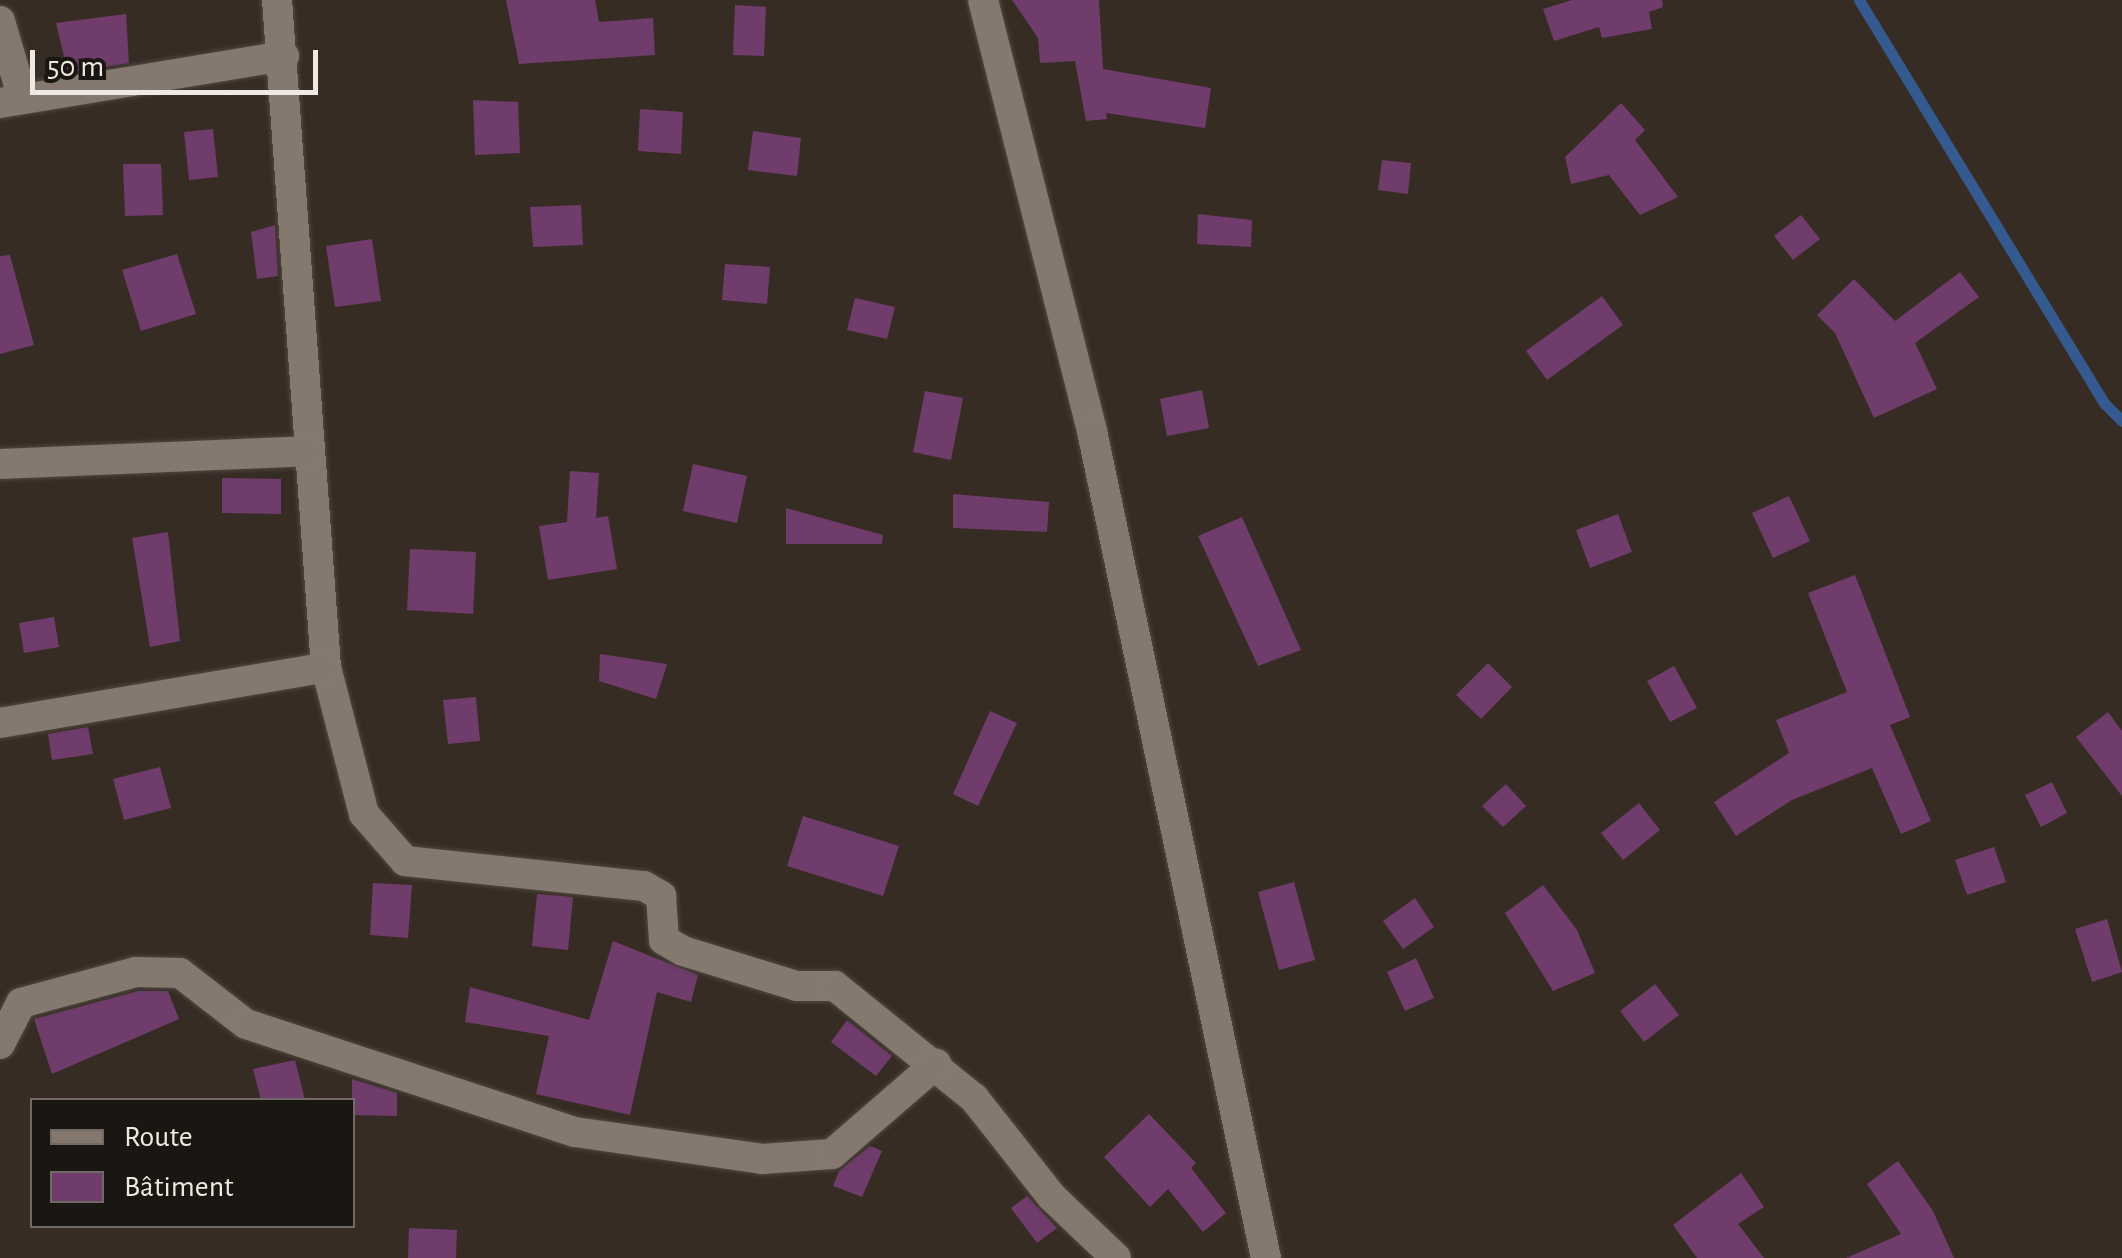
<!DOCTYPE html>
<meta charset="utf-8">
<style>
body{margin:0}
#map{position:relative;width:2122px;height:1258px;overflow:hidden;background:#372c24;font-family:"Alegreya Sans",sans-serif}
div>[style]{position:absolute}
.stream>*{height:11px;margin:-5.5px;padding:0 5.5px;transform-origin:5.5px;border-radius:5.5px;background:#355a8f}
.building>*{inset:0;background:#6f3c6b}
.roads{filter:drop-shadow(0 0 2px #504840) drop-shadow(0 0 2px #504840)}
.street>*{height:30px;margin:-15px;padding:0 15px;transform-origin:15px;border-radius:15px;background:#85796f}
span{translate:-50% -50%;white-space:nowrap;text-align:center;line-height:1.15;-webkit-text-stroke:10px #1a1612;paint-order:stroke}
.legend{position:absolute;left:30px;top:1098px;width:325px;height:130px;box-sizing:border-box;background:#1a1612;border:2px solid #706a66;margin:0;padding:12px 18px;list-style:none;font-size:30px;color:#f0e9e3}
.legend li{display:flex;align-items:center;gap:20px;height:50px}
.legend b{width:50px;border:2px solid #706a66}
.scale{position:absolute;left:30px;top:50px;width:288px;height:45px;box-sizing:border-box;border:5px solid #f0e9e3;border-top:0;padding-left:12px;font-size:30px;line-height:35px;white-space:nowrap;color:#f0e9e3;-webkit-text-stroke:8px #1a1612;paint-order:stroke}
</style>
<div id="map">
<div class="stream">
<i style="left:1859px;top:0;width:473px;rotate:58.7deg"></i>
<i style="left:2105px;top:404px;width:24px;rotate:45deg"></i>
</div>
<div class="building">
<i style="clip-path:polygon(506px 0,595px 0,599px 22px,653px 18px,655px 55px,519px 64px)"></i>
<i style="clip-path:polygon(1012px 0,1099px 0,1103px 69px,1211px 88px,1205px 128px,1106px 113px,1107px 119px,1086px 121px,1075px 61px,1040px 63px,1038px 38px)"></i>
<i style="clip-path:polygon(1572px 0,1662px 0,1663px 7px,1649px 12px,1652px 29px,1602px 38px,1599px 27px,1554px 41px,1543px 9px)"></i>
<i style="clip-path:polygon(735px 5px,766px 7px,764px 56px,733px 55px)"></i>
<i style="clip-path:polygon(126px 14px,129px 63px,68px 73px,56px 23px)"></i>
<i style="clip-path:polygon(473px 100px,518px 102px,520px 153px,475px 155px)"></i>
<i style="clip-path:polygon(1621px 103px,1645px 130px,1635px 140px,1678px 197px,1640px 215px,1609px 175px,1571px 184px,1565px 157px)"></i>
<i style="clip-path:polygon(640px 109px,683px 112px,681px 154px,638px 151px)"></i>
<i style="clip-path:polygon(213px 129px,218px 177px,189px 180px,184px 132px)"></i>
<i style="clip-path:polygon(753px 131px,801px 138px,797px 176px,748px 170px)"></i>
<i style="clip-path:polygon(1382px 160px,1411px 163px,1408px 194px,1378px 190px)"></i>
<i style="clip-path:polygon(123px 164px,161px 164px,163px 215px,125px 216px)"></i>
<i style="clip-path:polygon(581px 205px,583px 245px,533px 247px,530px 207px)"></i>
<i style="clip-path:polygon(1198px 214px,1252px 220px,1251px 247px,1197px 244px)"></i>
<i style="clip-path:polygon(1801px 215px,1820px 239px,1793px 260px,1774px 236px)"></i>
<i style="clip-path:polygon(275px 225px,278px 276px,257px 279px,251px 232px)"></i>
<i style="clip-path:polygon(372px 239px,381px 301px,335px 307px,326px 246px)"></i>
<i style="clip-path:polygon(177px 254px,196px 314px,141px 331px,122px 270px)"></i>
<i style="clip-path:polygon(10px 255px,34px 345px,0 354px,0 256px)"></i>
<i style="clip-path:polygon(725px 264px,770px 267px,767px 304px,722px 300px)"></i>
<i style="clip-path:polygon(1960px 272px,1979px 297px,1915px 343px,1937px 389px,1874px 418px,1835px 333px,1817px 315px,1854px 279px,1895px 321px)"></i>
<i style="clip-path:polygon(1602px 296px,1623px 325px,1547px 380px,1526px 351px)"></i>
<i style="clip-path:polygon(855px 298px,895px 307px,887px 339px,847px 330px)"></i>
<i style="clip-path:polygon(1202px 390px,1209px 428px,1167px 436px,1160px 399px)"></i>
<i style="clip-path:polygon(925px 391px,963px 398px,951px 460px,913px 452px)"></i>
<i style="clip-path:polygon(693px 464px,747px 476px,737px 523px,683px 511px)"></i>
<i style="clip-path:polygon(570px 471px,599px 473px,596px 518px,608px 516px,617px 569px,548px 580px,539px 526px,567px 522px)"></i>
<i style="clip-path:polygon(222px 478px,281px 479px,281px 514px,222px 513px)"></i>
<i style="clip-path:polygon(953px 494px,1049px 502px,1047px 532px,953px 528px)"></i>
<i style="clip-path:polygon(1789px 496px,1810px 541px,1773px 558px,1752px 513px)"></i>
<i style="clip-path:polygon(786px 508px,883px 535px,882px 544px,786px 544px)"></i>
<i style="clip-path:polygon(1618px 514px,1632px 552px,1590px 568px,1576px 530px)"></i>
<i style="clip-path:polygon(1242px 517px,1301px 650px,1258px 666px,1198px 536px)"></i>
<i style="clip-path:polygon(168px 532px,180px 641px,150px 647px,132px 538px)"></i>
<i style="clip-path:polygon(410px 549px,476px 552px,473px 614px,407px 610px)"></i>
<i style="clip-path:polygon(1855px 575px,1910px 717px,1890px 725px,1931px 821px,1901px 834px,1872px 768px,1792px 800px,1736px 836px,1714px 802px,1789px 753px,1776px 720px,1847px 692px,1808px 593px)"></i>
<i style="clip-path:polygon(54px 617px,59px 647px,24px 653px,19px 623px)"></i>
<i style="clip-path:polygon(600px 654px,667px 664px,656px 699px,599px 681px)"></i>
<i style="clip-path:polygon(1488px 663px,1512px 687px,1481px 719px,1456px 695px)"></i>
<i style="clip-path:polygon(1674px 666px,1697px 708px,1670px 722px,1647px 681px)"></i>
<i style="clip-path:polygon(476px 697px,480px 741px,448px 744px,443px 700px)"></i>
<i style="clip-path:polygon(990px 711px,1017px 723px,978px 806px,953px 794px)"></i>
<i style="clip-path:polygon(2108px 712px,2122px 731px,2122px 796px,2076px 737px)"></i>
<i style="clip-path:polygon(88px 727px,93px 754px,52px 760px,48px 734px)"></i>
<i style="clip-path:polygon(160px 767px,171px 808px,124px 820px,113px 779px)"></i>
<i style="clip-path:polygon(2052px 782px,2067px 813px,2041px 827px,2025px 795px)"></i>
<i style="clip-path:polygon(1506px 784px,1526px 806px,1503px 827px,1482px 806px)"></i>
<i style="clip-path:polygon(1639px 803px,1660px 830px,1623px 860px,1601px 833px)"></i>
<i style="clip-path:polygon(803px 816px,899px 846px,883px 896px,787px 866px)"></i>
<i style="clip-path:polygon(1994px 847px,2006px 882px,1967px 895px,1955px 860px)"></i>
<i style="clip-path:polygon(1294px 882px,1315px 960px,1279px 970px,1258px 892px)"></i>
<i style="clip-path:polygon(373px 883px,412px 885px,408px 938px,370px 935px)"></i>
<i style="clip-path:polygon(1543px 885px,1577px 930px,1595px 973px,1553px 991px,1505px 913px)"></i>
<i style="clip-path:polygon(537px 894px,573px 897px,568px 950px,532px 946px)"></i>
<i style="clip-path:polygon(1415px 898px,1434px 927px,1403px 949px,1383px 921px)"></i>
<i style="clip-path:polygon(2107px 919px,2122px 972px,2092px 982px,2075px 929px)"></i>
<i style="clip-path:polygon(613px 941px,698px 975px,691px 1002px,657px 992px,630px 1115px,536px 1094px,549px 1036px,465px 1022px,470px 987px,589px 1020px)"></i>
<i style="clip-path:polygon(1416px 958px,1434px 998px,1405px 1011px,1387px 972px)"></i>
<i style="clip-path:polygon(1655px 984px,1679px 1015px,1644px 1042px,1620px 1011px)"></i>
<i style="clip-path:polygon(138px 991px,168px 991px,179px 1019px,52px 1074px,34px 1019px)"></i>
<i style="clip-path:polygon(847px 1020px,892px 1056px,876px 1076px,831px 1042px)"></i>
<i style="clip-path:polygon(295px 1060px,305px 1100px,261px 1100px,253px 1069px)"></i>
<i style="clip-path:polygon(352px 1079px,397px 1093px,397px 1116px,352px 1115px)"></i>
<i style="clip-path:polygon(1149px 1114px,1196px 1163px,1191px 1168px,1226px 1213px,1203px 1232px,1168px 1189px,1150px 1207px,1104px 1157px)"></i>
<i style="clip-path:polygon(870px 1146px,882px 1151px,862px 1197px,833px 1186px,839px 1171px)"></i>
<i style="clip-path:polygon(1898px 1161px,1933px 1211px,1954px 1258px,1846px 1258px,1901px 1234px,1867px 1184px)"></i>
<i style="clip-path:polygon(1741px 1173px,1764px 1207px,1738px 1224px,1764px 1258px,1697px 1258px,1673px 1225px)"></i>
<i style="clip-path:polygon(1027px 1196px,1057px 1228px,1037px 1243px,1011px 1208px)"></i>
<i style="clip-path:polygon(409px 1228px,457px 1230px,456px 1258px,408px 1258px)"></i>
</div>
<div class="roads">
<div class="street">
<i style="left:277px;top:0;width:669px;rotate:85.8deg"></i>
<i style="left:326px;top:667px;width:152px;rotate:75.5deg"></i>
<i style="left:364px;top:814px;width:62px;rotate:48.9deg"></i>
<i style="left:405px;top:861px;width:240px;rotate:6deg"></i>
<i style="left:644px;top:886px;width:20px;rotate:30deg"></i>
<i style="left:661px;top:896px;width:44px;rotate:86.1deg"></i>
<i style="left:664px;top:940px;width:22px;rotate:30deg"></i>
<i style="left:683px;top:951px;width:119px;rotate:17.1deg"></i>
<i style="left:797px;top:986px;width:38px"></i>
<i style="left:835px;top:986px;width:179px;rotate:38.9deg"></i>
<i style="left:974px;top:1098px;width:126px;rotate:51.8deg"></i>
<i style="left:1052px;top:1197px;width:88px;rotate:43.6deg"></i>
<i style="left:983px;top:0;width:445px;rotate:75.8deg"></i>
<i style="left:1092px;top:431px;width:845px;rotate:78.12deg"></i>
<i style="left:0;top:21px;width:81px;rotate:73.6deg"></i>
<i style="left:0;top:103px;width:288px;rotate:-9.4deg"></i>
<i style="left:0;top:464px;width:310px;rotate:-2.4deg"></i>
<i style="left:0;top:723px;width:331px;rotate:-9.7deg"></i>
<i style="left:0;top:1044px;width:46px;rotate:-62.9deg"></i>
<i style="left:21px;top:1003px;width:119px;rotate:-15.1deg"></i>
<i style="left:136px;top:972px;width:44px;rotate:1.3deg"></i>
<i style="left:180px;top:973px;width:83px;rotate:37.7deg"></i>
<i style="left:246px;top:1024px;width:346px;rotate:18.2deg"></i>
<i style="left:575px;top:1132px;width:189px;rotate:8.2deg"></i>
<i style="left:762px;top:1159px;width:70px;rotate:-4.1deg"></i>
<i style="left:832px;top:1154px;width:138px;rotate:-40.9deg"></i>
</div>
</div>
<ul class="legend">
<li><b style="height:12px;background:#85796f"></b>Route</li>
<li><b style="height:28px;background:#6f3c6b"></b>Bâtiment</li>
</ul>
<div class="scale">50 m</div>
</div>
